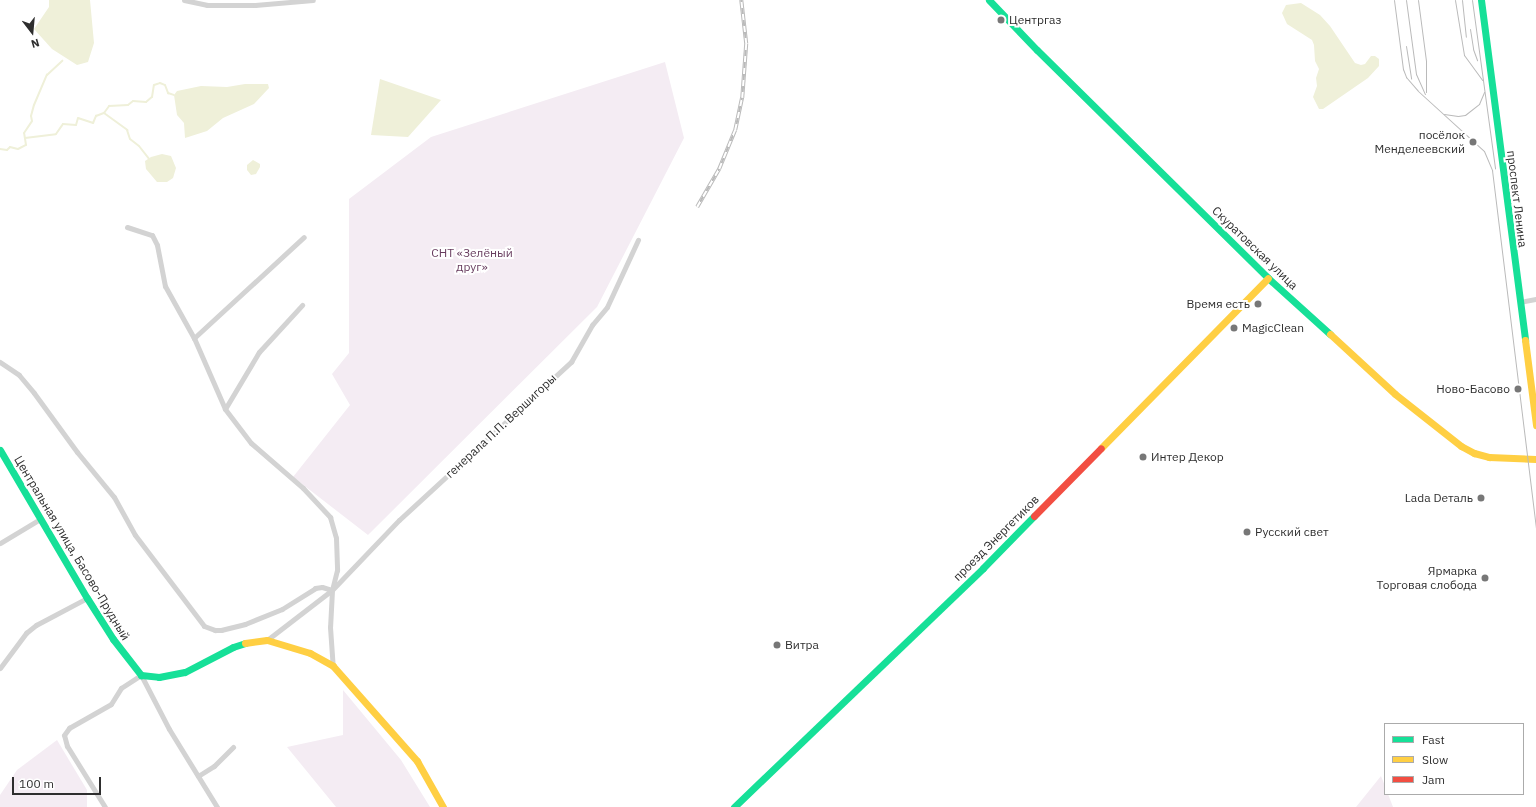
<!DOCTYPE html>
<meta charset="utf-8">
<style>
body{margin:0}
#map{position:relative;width:1536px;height:807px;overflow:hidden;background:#fff;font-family:"IBM Plex Sans",sans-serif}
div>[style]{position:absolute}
.green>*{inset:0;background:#f4ecf3}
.water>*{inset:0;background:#eff0d9}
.stream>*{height:2px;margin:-1px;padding:0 1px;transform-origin:1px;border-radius:1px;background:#eff0d9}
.street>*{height:5px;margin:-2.5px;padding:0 2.5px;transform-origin:2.5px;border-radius:2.5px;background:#d3d3d3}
.fast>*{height:7px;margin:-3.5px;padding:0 3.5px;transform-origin:3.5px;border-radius:3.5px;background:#16e098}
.slow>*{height:7px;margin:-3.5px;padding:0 3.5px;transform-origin:3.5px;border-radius:3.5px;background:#ffcf43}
.jam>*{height:7px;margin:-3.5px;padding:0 3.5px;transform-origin:3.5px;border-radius:3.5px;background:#f24e42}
.tram>*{height:1px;margin:-0.5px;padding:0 0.5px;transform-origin:0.5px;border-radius:0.5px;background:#bababa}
.rail>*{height:3.5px;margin-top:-1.75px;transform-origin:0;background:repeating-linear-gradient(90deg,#fff 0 6px,#bababa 0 12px);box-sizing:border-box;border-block:1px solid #bababa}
.dots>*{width:11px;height:11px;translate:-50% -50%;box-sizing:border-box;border:2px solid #fff;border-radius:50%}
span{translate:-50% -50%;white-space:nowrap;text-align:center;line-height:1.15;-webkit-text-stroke:4px #fff;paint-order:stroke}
.poi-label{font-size:12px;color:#2e2e2e}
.left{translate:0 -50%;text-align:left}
.right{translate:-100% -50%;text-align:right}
.street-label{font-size:12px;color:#2e2e2e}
.park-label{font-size:12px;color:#683d5f}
.legend{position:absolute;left:1384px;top:723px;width:140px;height:72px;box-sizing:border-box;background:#fff;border:1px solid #ababab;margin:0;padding:5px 7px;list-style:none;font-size:12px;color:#2e2e2e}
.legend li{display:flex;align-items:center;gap:8px;height:20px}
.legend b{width:20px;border:1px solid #ababab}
.north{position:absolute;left:12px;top:12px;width:40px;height:40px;-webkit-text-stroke:3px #fff;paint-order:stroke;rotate:164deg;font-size:11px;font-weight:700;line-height:16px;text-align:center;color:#2e2e2e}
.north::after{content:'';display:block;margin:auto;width:14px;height:18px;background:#2e2e2e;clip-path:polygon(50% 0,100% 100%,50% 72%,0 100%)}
.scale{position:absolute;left:12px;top:777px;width:89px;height:18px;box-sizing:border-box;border:2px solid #2e2e2e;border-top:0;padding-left:5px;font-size:12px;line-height:14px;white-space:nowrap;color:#2e2e2e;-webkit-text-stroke:3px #fff;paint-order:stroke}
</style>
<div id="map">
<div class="green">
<i style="clip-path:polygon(665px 62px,684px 138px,597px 307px,368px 535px,293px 477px,350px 405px,332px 374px,349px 353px,349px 199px,431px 137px)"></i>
<i style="clip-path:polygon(343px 690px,401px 760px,430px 807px,336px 807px,287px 747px,343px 735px)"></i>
<i style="clip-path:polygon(57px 740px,87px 790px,87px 807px,0 807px,0 795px,17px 770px)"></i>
<i style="clip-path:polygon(1381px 776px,1385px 786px,1385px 794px,1388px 794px,1393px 807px,1356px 807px)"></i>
</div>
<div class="water">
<i style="clip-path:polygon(49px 0,90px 0,94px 43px,88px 62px,77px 65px,52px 49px,34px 29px,49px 7px)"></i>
<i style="clip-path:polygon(1301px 3px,1320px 15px,1330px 26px,1355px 63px,1361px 65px,1365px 64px,1371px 56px,1375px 56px,1379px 59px,1379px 66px,1368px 78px,1323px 109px,1319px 109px,1313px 97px,1317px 86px,1316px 78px,1319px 69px,1315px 61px,1314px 45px,1312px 40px,1287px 24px,1282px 13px,1286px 5px)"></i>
<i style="clip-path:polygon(380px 79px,441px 100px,408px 137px,371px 135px)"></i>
<i style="clip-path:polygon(245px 84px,268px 84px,269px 88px,254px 104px,223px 118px,207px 131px,185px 138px,184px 123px,177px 115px,174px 95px,177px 91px,201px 86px,227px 87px)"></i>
<i style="clip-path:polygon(162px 154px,171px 156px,176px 168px,173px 178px,167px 182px,157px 182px,146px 169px,145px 161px,151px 157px)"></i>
<i style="clip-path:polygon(253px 160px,260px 164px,260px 167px,256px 174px,251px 175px,247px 170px,247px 165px)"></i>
</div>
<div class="stream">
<i style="left:104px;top:113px;width:29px;rotate:36deg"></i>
<i style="left:127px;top:130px;width:9px;rotate:72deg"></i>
<i style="left:130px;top:139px;width:11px;rotate:38deg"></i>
<i style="left:139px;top:146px;width:16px;rotate:52deg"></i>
<i style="left:25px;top:138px;width:31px;rotate:-7deg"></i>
<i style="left:56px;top:134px;width:12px;rotate:-55deg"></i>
<i style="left:63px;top:124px;width:13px;rotate:4deg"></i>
<i style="left:76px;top:125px;width:7px;rotate:-74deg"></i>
<i style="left:78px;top:118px;width:16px;rotate:18deg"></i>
<i style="left:93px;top:123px;width:8px;rotate:-67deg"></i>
<i style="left:96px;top:116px;width:9px;rotate:-21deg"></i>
<i style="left:104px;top:113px;width:9px;rotate:-54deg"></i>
<i style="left:109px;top:106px;width:19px;rotate:-3deg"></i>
<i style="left:128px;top:105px;width:6px;rotate:-39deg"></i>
<i style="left:133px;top:101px;width:13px;rotate:4deg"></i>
<i style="left:146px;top:102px;width:8px;rotate:-40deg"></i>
<i style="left:152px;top:97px;width:12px;rotate:-81deg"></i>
<i style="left:154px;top:85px;width:6px;rotate:-18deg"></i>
<i style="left:160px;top:83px;width:5px;rotate:22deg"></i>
<i style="left:165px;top:85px;width:9px;rotate:69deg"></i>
<i style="left:168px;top:93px;width:6px;rotate:18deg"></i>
<i style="left:0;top:149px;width:7px;rotate:8deg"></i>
<i style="left:7px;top:150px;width:4px;rotate:-45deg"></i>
<i style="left:10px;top:147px;width:8px;rotate:14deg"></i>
<i style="left:18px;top:149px;width:9px;rotate:-27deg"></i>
<i style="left:26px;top:145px;width:12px;rotate:-99deg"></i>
<i style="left:24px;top:133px;width:14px;rotate:-56deg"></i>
<i style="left:32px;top:121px;width:5px;rotate:-101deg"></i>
<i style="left:31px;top:116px;width:11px;rotate:-75deg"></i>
<i style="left:34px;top:105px;width:33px;rotate:-67deg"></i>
<i style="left:47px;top:75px;width:21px;rotate:-43deg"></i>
</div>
<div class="street">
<i style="left:184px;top:0;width:24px;rotate:12deg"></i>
<i style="left:207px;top:5px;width:48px"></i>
<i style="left:255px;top:5px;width:58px;rotate:-4.9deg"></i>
<i style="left:127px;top:227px;width:26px;rotate:18deg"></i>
<i style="left:152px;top:235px;width:11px;rotate:63deg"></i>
<i style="left:157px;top:245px;width:42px;rotate:79deg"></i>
<i style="left:165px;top:286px;width:60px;rotate:60.9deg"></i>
<i style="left:194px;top:338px;width:77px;rotate:66.4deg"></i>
<i style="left:225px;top:409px;width:43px;rotate:52.6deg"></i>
<i style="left:251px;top:443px;width:69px;rotate:40.9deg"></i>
<i style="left:303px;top:488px;width:40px;rotate:47deg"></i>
<i style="left:330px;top:517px;width:22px;rotate:74deg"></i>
<i style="left:336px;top:538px;width:32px;rotate:88deg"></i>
<i style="left:337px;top:570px;width:21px;rotate:104deg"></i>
<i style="left:332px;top:590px;width:37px;rotate:93deg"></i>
<i style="left:330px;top:627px;width:39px;rotate:86deg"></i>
<i style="left:1520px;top:302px;width:16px;rotate:-11deg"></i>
<i style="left:194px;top:338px;width:149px;rotate:-42.6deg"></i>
<i style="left:0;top:362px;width:23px;rotate:34deg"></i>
<i style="left:19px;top:375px;width:23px;rotate:50deg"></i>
<i style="left:34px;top:393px;width:73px;rotate:53.9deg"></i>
<i style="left:77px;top:452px;width:58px;rotate:50.6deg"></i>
<i style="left:114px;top:497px;width:43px;rotate:61.1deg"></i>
<i style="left:135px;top:535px;width:114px;rotate:52.8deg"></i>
<i style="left:204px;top:626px;width:12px;rotate:20deg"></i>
<i style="left:215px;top:630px;width:6px"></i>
<i style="left:221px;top:630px;width:25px;rotate:-14deg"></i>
<i style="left:245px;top:624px;width:40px;rotate:-22deg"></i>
<i style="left:282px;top:609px;width:39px;rotate:-32deg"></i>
<i style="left:315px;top:588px;width:7px;rotate:-8deg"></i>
<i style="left:322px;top:587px;width:10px;rotate:17deg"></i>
<i style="left:225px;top:409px;width:66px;rotate:-59.2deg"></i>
<i style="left:259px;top:352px;width:64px;rotate:-47.5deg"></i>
<i style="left:0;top:543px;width:47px;rotate:-31deg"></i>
<i style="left:267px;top:640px;width:82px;rotate:-37.6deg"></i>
<i style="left:332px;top:590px;width:97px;rotate:-46.3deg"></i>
<i style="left:399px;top:520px;width:234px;rotate:-42.6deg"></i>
<i style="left:571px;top:362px;width:43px;rotate:-60.4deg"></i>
<i style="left:592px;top:325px;width:23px;rotate:-50deg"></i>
<i style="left:607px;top:307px;width:74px;rotate:-65.2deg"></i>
<i style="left:0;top:668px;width:44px;rotate:-53.4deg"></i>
<i style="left:26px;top:633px;width:13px;rotate:-39deg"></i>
<i style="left:36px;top:625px;width:58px;rotate:-27.9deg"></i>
<i style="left:198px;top:776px;width:19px;rotate:-32deg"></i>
<i style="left:214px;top:766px;width:27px;rotate:-45deg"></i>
<i style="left:105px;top:807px;width:72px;rotate:-121.9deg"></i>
<i style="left:67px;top:746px;width:11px;rotate:-105deg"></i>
<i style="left:64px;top:735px;width:9px;rotate:-54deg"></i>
<i style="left:69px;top:728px;width:48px;rotate:-29.7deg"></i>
<i style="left:111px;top:704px;width:19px;rotate:-58deg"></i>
<i style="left:121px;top:688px;width:24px;rotate:-33deg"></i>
<i style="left:141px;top:675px;width:61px;rotate:62.6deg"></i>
<i style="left:169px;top:729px;width:92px;rotate:58.4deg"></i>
</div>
<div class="fast">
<i style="left:989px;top:0;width:69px;rotate:46.2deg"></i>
<i style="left:1037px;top:50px;width:325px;rotate:44.6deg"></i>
<i style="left:1268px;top:278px;width:84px;rotate:42.1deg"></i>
<i style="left:1481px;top:0;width:343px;rotate:82.6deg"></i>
<i style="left:0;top:450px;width:172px;rotate:59.6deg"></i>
<i style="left:87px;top:598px;width:49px;rotate:57.6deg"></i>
<i style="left:113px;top:639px;width:46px;rotate:52.1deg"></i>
<i style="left:141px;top:675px;width:18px;rotate:6deg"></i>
<i style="left:159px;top:677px;width:26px;rotate:-11deg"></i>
<i style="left:185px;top:672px;width:54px;rotate:-27.5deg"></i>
<i style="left:233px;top:647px;width:13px;rotate:-18deg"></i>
<i style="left:734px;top:807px;width:345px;rotate:-43.8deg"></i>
<i style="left:983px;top:568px;width:73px;rotate:-45.6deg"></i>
</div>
<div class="slow">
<i style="left:1330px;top:334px;width:88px;rotate:42.7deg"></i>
<i style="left:1395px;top:394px;width:84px;rotate:38.2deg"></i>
<i style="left:1461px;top:446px;width:15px;rotate:28deg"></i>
<i style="left:1474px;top:453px;width:16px;rotate:15deg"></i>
<i style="left:1489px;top:457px;width:47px;rotate:2.4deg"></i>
<i style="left:1525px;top:340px;width:86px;rotate:82.6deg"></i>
<i style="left:1101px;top:448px;width:238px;rotate:-45.5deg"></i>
<i style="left:245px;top:643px;width:22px;rotate:-8deg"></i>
<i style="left:267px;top:640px;width:45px;rotate:16.8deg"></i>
<i style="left:310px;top:653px;width:26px;rotate:29deg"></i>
<i style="left:333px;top:666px;width:127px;rotate:48.5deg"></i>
<i style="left:417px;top:761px;width:53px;rotate:60.5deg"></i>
</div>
<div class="jam">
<i style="left:1034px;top:516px;width:95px;rotate:-45.4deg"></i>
</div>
<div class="tram">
<i style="left:1394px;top:0;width:70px;rotate:82.6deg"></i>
<i style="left:1403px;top:69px;width:9px;rotate:69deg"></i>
<i style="left:1406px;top:77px;width:18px;rotate:49deg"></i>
<i style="left:1418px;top:91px;width:89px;rotate:42.3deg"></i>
<i style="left:1484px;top:151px;width:21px;rotate:67deg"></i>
<i style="left:1492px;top:170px;width:361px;rotate:83deg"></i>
<i style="left:1406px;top:0;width:75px;rotate:82.3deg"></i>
<i style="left:1416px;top:74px;width:22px;rotate:66deg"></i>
<i style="left:1418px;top:0;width:62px;rotate:82.5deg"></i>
<i style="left:1426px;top:61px;width:31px;rotate:90deg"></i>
<i style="left:1455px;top:0;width:56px;rotate:80.7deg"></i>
<i style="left:1464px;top:55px;width:31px;rotate:54deg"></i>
<i style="left:1462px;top:0;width:37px;rotate:84deg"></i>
<i style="left:1472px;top:0;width:170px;rotate:82.2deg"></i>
<i style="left:1470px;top:29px;width:20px;rotate:81deg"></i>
<i style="left:1473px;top:49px;width:12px;rotate:70deg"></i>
<i style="left:1406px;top:46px;width:33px;rotate:81deg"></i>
<i style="left:1444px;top:114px;width:14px;rotate:8deg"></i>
<i style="left:1458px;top:116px;width:7px;rotate:-8deg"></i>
<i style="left:1465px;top:115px;width:18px;rotate:-38deg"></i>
<i style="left:1479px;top:104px;width:13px;rotate:-67deg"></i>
</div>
<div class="rail">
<i style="left:697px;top:207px;width:44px;rotate:-59.9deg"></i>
<i style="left:719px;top:169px;width:42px;rotate:-67.7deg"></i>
<i style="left:735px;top:130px;width:33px;rotate:-78deg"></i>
<i style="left:742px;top:98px;width:54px;rotate:-85.8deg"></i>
<i style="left:746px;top:44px;width:44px;rotate:-96.5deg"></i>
</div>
<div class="dots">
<i style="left:1001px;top:20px;background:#777"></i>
<i style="left:1473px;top:142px;background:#777"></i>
<i style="left:1258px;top:304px;background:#777"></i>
<i style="left:1234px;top:328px;background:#777"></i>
<i style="left:1518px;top:389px;background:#777"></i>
<i style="left:1143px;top:457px;background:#777"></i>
<i style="left:1481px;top:498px;background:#777"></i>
<i style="left:1247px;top:532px;background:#777"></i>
<i style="left:1485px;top:578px;background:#777"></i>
<i style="left:777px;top:645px;background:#777"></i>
</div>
<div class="poi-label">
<span class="left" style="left:1009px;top:20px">Центргаз</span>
<span class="right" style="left:1465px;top:142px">посёлок<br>Менделеевский</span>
<span class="right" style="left:1250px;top:304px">Время есть</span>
<span class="left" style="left:1242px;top:328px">MagicClean</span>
<span class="right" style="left:1510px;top:389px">Ново-Басово</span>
<span class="left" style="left:1151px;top:457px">Интер Декор</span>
<span class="right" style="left:1473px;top:498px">Lada Dеталь</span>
<span class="left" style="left:1255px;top:532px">Русский свет</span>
<span class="right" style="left:1477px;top:578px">Ярмарка<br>Торговая слобода</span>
<span class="left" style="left:785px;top:645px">Витра</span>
</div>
<div class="street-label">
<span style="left:1517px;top:199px;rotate:83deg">проспект Ленина</span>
<span style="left:1255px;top:248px;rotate:44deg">Скуратовская улица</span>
<span style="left:501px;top:426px;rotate:-43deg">генерала П.П. Вершигоры</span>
<span style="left:996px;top:538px;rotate:-45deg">проезд Энергетиков</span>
<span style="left:72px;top:548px;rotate:59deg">Центральная улица, Басово-Прудный</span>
</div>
<div class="park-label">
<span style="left:472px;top:260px">СНТ «Зелёный<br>друг»</span>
</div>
<ul class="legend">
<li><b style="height:5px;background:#16e098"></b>Fast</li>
<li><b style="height:5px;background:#ffcf43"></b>Slow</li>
<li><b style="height:5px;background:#f24e42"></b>Jam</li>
</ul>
<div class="north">N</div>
<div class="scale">100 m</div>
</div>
